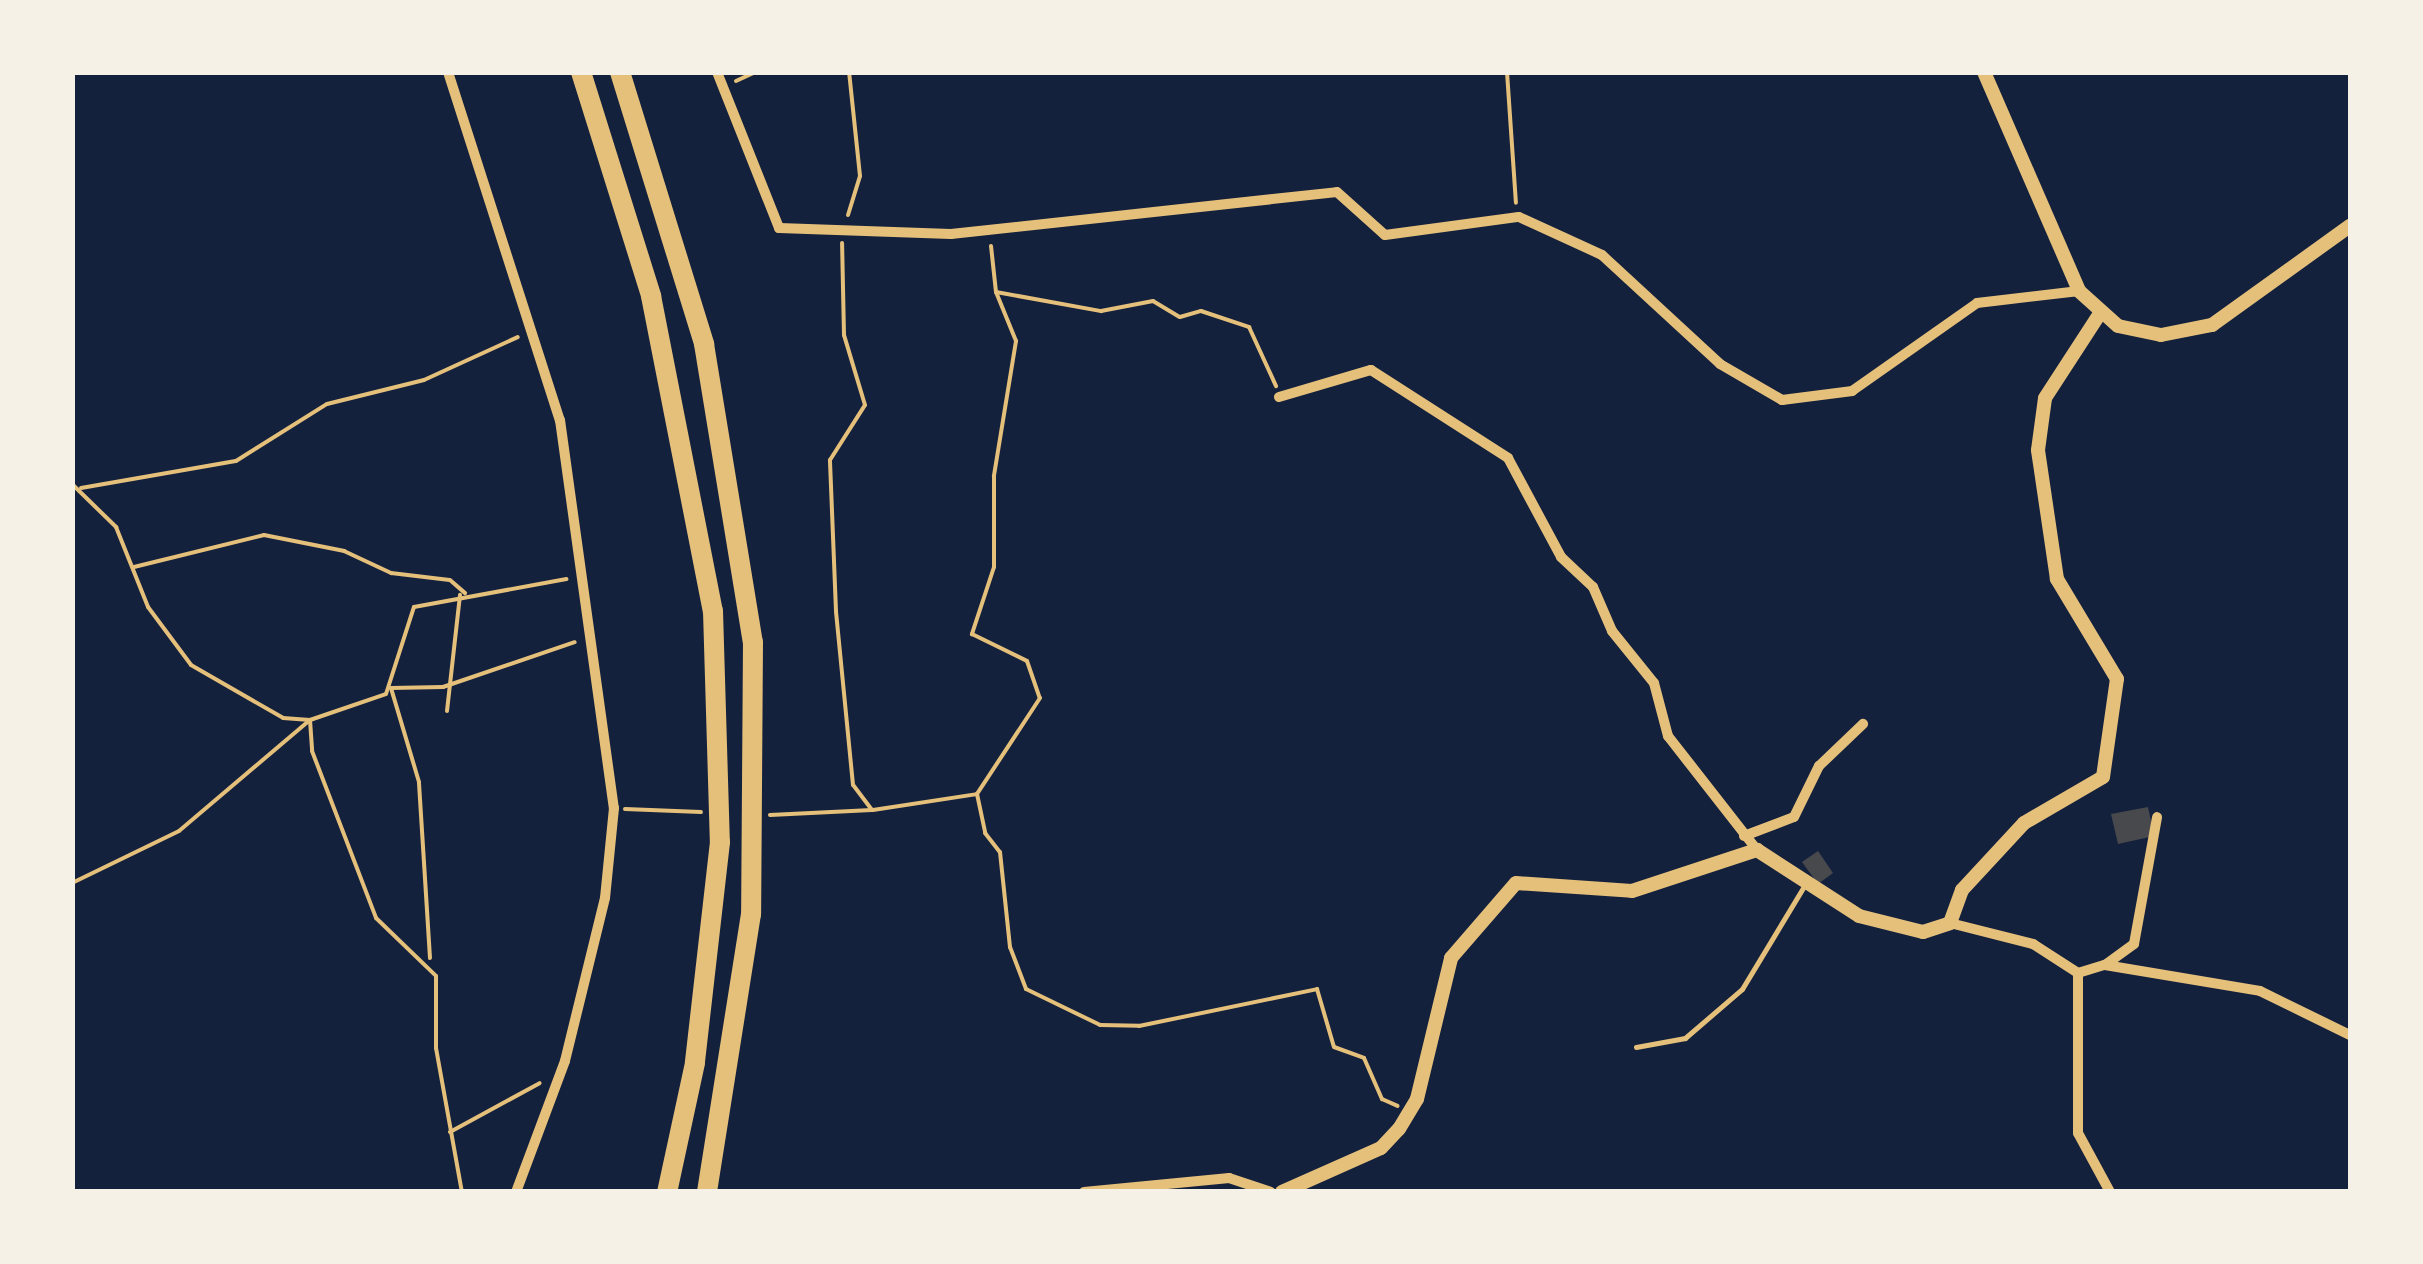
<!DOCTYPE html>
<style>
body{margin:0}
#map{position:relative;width:2423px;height:1264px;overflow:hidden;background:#14213d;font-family:Rubik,sans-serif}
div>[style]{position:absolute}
.building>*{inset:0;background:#48494c}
.path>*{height:4px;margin:-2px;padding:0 2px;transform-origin:2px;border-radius:2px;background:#e5c07b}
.service>*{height:5px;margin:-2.5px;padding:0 2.5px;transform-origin:2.5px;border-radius:2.5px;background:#e5c07b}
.minor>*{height:10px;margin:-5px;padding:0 5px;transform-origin:5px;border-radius:5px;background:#e5c07b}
.tertiary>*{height:14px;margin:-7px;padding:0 7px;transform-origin:7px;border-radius:7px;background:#e5c07b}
.motorway>*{height:20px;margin:-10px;padding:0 10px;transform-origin:10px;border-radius:10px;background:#e5c07b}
span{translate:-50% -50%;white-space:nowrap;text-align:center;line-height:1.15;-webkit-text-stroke:9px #f6f1e7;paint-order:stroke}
.frame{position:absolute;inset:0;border:75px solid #f6f1e7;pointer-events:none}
</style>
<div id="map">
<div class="building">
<i style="clip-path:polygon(2148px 807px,2154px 836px,2118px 844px,2111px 814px)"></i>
<i style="clip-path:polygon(1818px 851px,1833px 873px,1818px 884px,1802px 862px)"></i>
</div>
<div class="path">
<i style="left:1507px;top:72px;width:131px;rotate:86.1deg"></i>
<i style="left:736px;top:81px;width:21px;rotate:-25deg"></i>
<i style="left:848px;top:215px;width:41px;rotate:-72.9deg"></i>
<i style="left:860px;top:176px;width:105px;rotate:-96deg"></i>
<i style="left:991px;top:246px;width:46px;rotate:83.8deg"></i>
<i style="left:996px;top:292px;width:107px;rotate:10.3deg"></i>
<i style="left:1101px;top:311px;width:53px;rotate:-10.9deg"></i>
<i style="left:1153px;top:301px;width:31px;rotate:31deg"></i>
<i style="left:1180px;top:317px;width:22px;rotate:-16deg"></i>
<i style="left:1201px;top:311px;width:51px;rotate:18.4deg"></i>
<i style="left:1249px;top:327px;width:65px;rotate:65.4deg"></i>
<i style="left:996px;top:292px;width:53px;rotate:67.8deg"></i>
<i style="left:1016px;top:341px;width:137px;rotate:99.3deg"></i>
<i style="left:994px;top:476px;width:91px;rotate:90deg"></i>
<i style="left:994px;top:567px;width:71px;rotate:108.2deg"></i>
<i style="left:972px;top:634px;width:61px;rotate:26.1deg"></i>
<i style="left:1027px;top:661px;width:39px;rotate:71deg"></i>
<i style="left:1040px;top:698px;width:115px;rotate:123.3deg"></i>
<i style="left:977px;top:794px;width:40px;rotate:78deg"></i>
<i style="left:985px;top:833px;width:24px;rotate:52deg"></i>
<i style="left:1000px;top:852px;width:96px;rotate:84deg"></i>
<i style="left:1010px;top:947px;width:45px;rotate:69.1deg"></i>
<i style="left:1026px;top:989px;width:82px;rotate:25.9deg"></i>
<i style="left:1100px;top:1025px;width:39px;rotate:1deg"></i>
<i style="left:1139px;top:1026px;width:182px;rotate:-11.7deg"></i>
<i style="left:1317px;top:989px;width:60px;rotate:73.7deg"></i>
<i style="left:1334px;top:1047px;width:32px;rotate:20deg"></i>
<i style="left:1364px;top:1058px;width:45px;rotate:66.3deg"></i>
<i style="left:1382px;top:1099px;width:17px;rotate:24deg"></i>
<i style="left:72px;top:484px;width:62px;rotate:44.3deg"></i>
<i style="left:116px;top:527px;width:86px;rotate:68.2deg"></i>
<i style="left:148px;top:607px;width:72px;rotate:53.4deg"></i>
<i style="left:191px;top:665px;width:106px;rotate:29.9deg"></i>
<i style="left:283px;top:718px;width:27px;rotate:4deg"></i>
<i style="left:310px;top:720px;width:80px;rotate:-18.9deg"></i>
<i style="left:386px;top:694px;width:91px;rotate:-72.2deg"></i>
<i style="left:414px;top:607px;width:155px;rotate:-10.4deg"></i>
<i style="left:81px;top:488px;width:157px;rotate:-9.9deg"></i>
<i style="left:236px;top:461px;width:107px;rotate:-32.1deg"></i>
<i style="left:327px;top:404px;width:100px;rotate:-13.9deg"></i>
<i style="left:424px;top:380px;width:103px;rotate:-24.6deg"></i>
<i style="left:134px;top:567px;width:134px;rotate:-13.8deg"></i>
<i style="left:264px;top:535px;width:82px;rotate:11.3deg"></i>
<i style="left:344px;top:551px;width:52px;rotate:25.1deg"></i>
<i style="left:391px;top:573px;width:59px;rotate:6.8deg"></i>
<i style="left:450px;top:580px;width:20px;rotate:41deg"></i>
<i style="left:447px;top:711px;width:117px;rotate:-83.6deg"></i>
<i style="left:310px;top:720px;width:31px;rotate:86deg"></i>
<i style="left:312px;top:751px;width:179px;rotate:69deg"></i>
<i style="left:376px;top:918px;width:83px;rotate:44deg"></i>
<i style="left:436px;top:976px;width:72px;rotate:90deg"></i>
<i style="left:436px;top:1048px;width:146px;rotate:79.8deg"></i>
<i style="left:625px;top:809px;width:76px;rotate:2.3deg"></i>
<i style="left:873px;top:810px;width:105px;rotate:-8.7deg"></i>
<i style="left:770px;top:815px;width:102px;rotate:-2.8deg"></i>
<i style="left:872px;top:810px;width:31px;rotate:-127deg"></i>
<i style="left:853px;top:785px;width:175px;rotate:-95.6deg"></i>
<i style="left:836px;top:611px;width:151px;rotate:-92.3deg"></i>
<i style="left:830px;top:460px;width:65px;rotate:-57.5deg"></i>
<i style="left:865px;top:405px;width:73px;rotate:-106.7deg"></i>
<i style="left:844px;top:335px;width:92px;rotate:-91.2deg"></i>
<i style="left:72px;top:883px;width:119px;rotate:-25.9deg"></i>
<i style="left:179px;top:831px;width:172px;rotate:-40.3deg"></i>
<i style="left:430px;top:958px;width:176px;rotate:-93.6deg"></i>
<i style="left:419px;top:782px;width:98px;rotate:-106.6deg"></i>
<i style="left:391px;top:688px;width:52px;rotate:-1.1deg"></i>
<i style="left:443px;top:687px;width:139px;rotate:-18.8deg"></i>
<i style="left:450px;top:1132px;width:102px;rotate:-28.6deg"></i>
</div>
<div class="service">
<i style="left:1636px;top:1047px;width:50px;rotate:-10.4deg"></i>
<i style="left:1685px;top:1038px;width:75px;rotate:-40.7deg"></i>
<i style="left:1742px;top:989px;width:124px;rotate:-58.9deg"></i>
</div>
<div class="minor">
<i style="left:448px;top:72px;width:366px;rotate:72.2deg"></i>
<i style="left:560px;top:420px;width:392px;rotate:82.1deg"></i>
<i style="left:614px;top:808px;width:90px;rotate:95.7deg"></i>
<i style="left:605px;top:898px;width:168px;rotate:103.8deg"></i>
<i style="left:565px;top:1061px;width:140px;rotate:110.5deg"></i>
<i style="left:717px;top:72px;width:168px;rotate:68.3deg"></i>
<i style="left:779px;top:228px;width:172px;rotate:2deg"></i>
<i style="left:951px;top:234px;width:388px;rotate:-6.2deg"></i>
<i style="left:1337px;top:192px;width:64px;rotate:41.9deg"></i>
<i style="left:1385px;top:235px;width:135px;rotate:-7.7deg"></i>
<i style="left:1519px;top:217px;width:91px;rotate:24.6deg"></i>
<i style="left:1602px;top:255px;width:161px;rotate:42.7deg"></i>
<i style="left:1720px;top:364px;width:72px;rotate:30.1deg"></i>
<i style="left:1782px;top:400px;width:71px;rotate:-7.3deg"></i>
<i style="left:1852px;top:391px;width:153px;rotate:-35.1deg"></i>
<i style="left:1977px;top:303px;width:103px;rotate:-6.7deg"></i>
<i style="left:1279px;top:397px;width:96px;rotate:-16.4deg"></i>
<i style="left:1371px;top:370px;width:163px;rotate:32.7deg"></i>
<i style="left:1508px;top:458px;width:112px;rotate:61.8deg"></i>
<i style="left:1561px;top:557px;width:44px;rotate:43.2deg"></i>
<i style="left:1593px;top:587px;width:48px;rotate:66.6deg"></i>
<i style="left:1612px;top:631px;width:67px;rotate:51.1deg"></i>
<i style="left:1654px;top:683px;width:55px;rotate:75.2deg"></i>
<i style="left:1668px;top:736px;width:145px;rotate:52deg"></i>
<i style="left:1744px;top:836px;width:53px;rotate:-20.8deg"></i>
<i style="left:1794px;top:817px;width:57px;rotate:-63.9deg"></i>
<i style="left:1819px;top:766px;width:61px;rotate:-43.7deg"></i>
<i style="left:1950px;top:923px;width:86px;rotate:14.2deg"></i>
<i style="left:2033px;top:944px;width:54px;rotate:32.8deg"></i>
<i style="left:2078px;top:973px;width:160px;rotate:90deg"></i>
<i style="left:2078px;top:1133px;width:67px;rotate:61.5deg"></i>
<i style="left:2105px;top:965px;width:36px;rotate:-36deg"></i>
<i style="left:2134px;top:944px;width:129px;rotate:-79.7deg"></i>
<i style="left:2078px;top:973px;width:28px;rotate:-17deg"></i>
<i style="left:2105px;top:965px;width:157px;rotate:9.5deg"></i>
<i style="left:2260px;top:991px;width:100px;rotate:26.1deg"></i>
<i style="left:1084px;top:1192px;width:146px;rotate:-5.5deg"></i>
<i style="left:1229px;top:1178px;width:44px;rotate:18.4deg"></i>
</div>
<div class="tertiary">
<i style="left:1984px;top:72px;width:239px;rotate:66.5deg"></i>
<i style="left:2079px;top:291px;width:52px;rotate:41.9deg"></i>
<i style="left:2118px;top:326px;width:44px;rotate:11.8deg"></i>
<i style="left:2161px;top:335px;width:52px;rotate:-11.1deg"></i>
<i style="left:2212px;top:325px;width:170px;rotate:-35.7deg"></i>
<i style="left:1282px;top:1192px;width:108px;rotate:-24deg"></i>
<i style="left:1381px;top:1148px;width:26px;rotate:-47deg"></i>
<i style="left:1399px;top:1129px;width:35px;rotate:-59deg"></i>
<i style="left:1417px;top:1099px;width:145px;rotate:-76.4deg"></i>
<i style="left:1451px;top:958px;width:99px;rotate:-49.1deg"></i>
<i style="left:1516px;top:883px;width:116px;rotate:3.9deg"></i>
<i style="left:1632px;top:891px;width:132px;rotate:-18.2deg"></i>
<i style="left:1757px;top:850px;width:121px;rotate:32.9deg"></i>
<i style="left:1859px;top:916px;width:66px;rotate:14deg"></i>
<i style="left:1923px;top:932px;width:28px;rotate:-18deg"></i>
<i style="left:1950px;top:923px;width:35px;rotate:-70deg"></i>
<i style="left:1962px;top:890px;width:91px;rotate:-47.2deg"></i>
<i style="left:2024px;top:823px;width:91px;rotate:-30.2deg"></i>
<i style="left:2103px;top:777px;width:99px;rotate:-81.9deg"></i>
<i style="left:2117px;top:679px;width:117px;rotate:-121deg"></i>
<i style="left:2057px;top:579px;width:130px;rotate:-98.4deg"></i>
<i style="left:2038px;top:450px;width:52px;rotate:-82.3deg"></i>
<i style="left:2045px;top:398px;width:99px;rotate:-57deg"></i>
</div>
<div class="motorway">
<i style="left:581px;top:72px;width:235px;rotate:72.6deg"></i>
<i style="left:651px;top:296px;width:321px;rotate:78.9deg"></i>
<i style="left:713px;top:611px;width:231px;rotate:88.3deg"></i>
<i style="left:720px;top:842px;width:222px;rotate:96.5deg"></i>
<i style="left:695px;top:1063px;width:132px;rotate:102.2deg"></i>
<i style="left:620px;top:72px;width:285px;rotate:72.8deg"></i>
<i style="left:704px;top:344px;width:302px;rotate:80.7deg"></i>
<i style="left:753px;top:642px;width:272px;rotate:90.4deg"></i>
<i style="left:751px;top:914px;width:281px;rotate:99deg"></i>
</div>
<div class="frame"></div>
</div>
